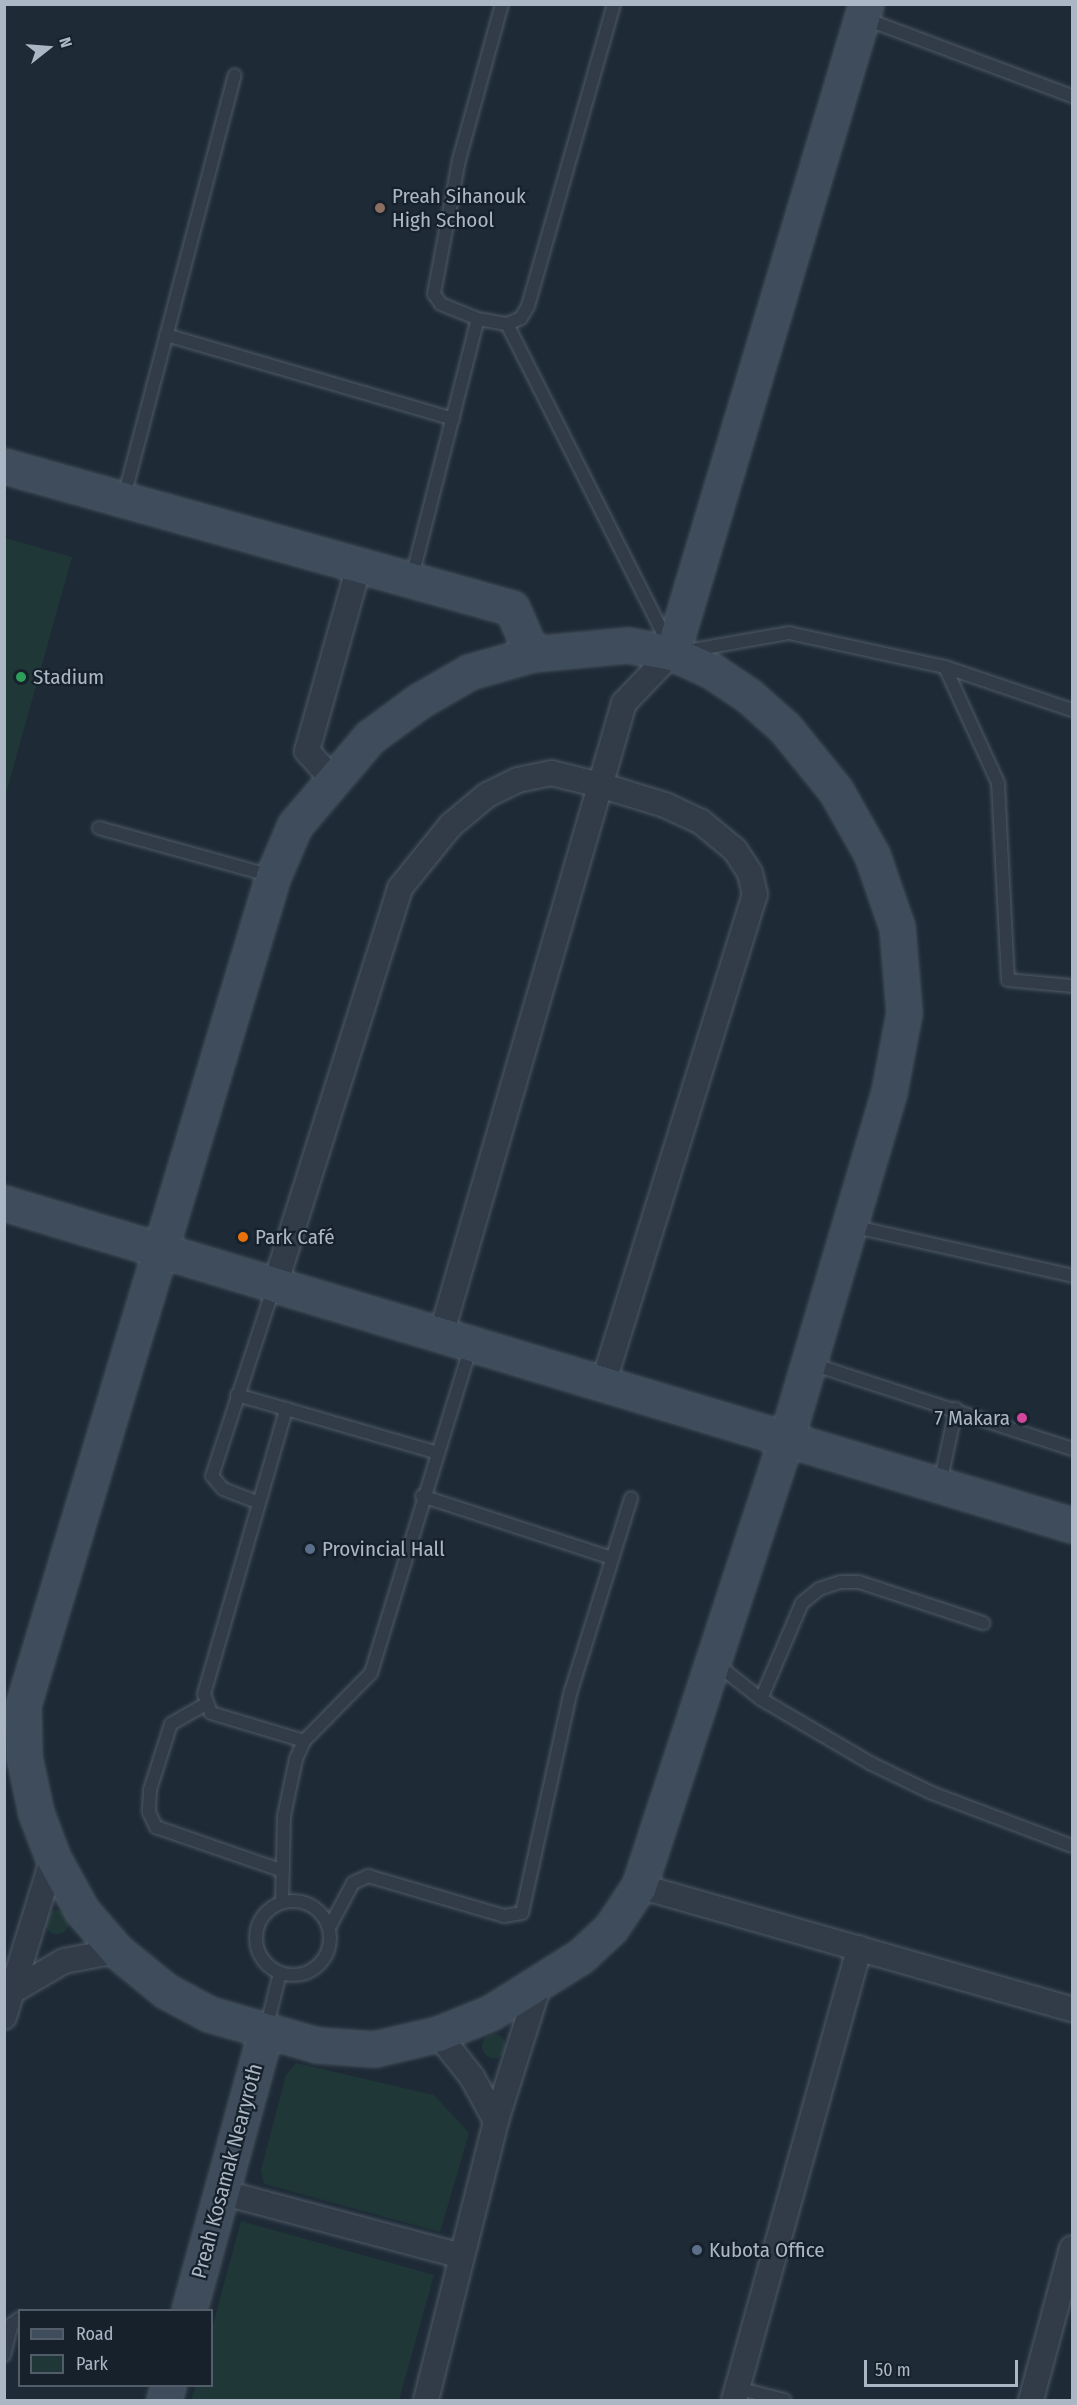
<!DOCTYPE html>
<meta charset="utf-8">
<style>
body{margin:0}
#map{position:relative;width:1077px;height:2405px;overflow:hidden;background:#1e2b37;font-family:"Fira Sans Condensed",sans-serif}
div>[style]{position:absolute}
.green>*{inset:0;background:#203738}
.round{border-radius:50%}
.roads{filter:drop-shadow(0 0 2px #4f5a66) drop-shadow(0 0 2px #4f5a66)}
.lane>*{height:12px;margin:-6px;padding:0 6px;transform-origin:6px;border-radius:6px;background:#323c48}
.lane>.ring{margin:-6px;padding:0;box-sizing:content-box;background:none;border:12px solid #323c48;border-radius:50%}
.street>*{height:24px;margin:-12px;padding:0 12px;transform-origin:12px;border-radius:12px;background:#323c48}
.secondary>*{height:33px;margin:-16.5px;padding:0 16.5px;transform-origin:16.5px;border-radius:16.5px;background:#3f4c5b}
.dots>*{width:16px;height:16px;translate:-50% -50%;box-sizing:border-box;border:3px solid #17212c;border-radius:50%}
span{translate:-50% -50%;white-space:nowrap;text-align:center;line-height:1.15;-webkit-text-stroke:4.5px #17212c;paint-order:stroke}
.poi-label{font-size:21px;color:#abb7c5}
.left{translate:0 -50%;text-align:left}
.right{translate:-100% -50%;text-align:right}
.street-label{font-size:21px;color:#abb7c5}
.frame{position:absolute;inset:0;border:6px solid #abb7c5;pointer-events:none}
.legend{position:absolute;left:18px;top:2309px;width:195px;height:78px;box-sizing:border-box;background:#17212c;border:2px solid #525d69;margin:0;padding:8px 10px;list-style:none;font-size:18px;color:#abb7c5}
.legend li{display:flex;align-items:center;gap:12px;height:30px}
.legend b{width:30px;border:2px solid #525d69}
.north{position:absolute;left:18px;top:18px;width:60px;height:60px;-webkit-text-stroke:4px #17212c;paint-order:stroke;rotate:73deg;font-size:16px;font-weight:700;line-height:24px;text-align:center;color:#abb7c5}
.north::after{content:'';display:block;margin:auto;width:21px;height:27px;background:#abb7c5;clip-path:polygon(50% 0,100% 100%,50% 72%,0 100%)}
.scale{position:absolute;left:864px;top:2360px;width:154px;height:27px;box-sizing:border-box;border:3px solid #abb7c5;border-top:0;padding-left:8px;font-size:18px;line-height:21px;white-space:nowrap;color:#abb7c5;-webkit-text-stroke:4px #17212c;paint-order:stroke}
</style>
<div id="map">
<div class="green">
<i style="clip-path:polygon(5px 538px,72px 557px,5px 797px,4px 538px)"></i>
<i class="round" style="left:45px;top:1910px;width:24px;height:24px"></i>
<i class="round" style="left:482px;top:2034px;width:24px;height:24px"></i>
<i style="clip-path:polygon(296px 2063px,434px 2095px,469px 2133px,440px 2232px,264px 2184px,261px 2170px,286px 2075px)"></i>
<i style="clip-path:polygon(241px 2221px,434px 2275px,399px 2400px,191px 2400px,196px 2386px,212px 2386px,212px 2328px)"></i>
</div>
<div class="roads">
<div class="lane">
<i style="left:502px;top:4px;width:162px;rotate:105.4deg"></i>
<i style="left:459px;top:160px;width:136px;rotate:100.6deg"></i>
<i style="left:434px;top:294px;width:12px;rotate:55deg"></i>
<i style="left:441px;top:304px;width:40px;rotate:22deg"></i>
<i style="left:478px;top:319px;width:29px;rotate:10deg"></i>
<i style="left:507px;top:324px;width:15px;rotate:-23deg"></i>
<i style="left:521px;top:318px;width:14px;rotate:-60deg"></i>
<i style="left:528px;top:306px;width:314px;rotate:-74.1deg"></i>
<i style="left:863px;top:18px;width:223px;rotate:20.5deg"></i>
<i style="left:507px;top:324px;width:360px;rotate:63.2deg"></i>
<i style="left:166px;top:335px;width:299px;rotate:16.3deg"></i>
<i style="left:124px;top:497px;width:436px;rotate:-75.3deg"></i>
<i style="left:412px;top:577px;width:266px;rotate:-75.7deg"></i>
<i style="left:687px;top:651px;width:104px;rotate:-10deg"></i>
<i style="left:789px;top:633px;width:160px;rotate:12.3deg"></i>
<i style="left:945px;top:667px;width:134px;rotate:18.7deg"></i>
<i style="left:945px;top:667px;width:128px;rotate:65.4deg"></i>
<i style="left:998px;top:783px;width:197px;rotate:87.1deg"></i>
<i style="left:1008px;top:980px;width:64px;rotate:5.4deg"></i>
<i style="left:99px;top:828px;width:180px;rotate:15.5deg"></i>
<i style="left:851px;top:1226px;width:227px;rotate:12.7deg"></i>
<i style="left:809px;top:1363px;width:277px;rotate:18.1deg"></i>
<i style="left:237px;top:1395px;width:51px;rotate:15.9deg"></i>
<i style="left:940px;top:1484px;width:77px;rotate:-78deg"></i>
<i style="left:422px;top:1496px;width:200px;rotate:18.1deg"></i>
<i style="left:257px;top:1502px;width:36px;rotate:-159deg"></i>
<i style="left:223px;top:1489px;width:17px;rotate:-130deg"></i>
<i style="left:212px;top:1476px;width:200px;rotate:-71.9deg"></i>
<i style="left:714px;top:1662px;width:60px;rotate:38.2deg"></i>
<i style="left:761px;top:1699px;width:126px;rotate:30.4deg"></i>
<i style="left:870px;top:1763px;width:69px;rotate:25.8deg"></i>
<i style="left:932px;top:1793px;width:150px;rotate:20.7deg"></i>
<i style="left:761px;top:1699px;width:104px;rotate:-66.9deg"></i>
<i style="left:802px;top:1603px;width:22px;rotate:-39deg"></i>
<i style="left:819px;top:1589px;width:23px;rotate:-18deg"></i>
<i style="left:841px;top:1582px;width:18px"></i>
<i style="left:859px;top:1582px;width:131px;rotate:18.3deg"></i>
<i style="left:206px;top:1704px;width:40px;rotate:150.3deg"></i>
<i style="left:171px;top:1724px;width:69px;rotate:107.7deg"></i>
<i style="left:150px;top:1790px;width:22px;rotate:93deg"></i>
<i style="left:149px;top:1812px;width:17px;rotate:65deg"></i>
<i style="left:156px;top:1827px;width:134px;rotate:19.1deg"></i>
<i style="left:304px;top:1741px;width:97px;rotate:-163.2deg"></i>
<i style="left:211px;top:1713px;width:20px;rotate:-110deg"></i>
<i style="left:204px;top:1694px;width:297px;rotate:-73.9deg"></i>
<i style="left:286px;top:1409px;width:155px;rotate:16.1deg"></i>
<i class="ring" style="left:256px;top:1901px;width:62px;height:62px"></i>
<i style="left:282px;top:1902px;width:86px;rotate:-88.7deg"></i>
<i style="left:284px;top:1816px;width:58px;rotate:-78.1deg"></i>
<i style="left:296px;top:1759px;width:20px;rotate:-66deg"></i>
<i style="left:304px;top:1741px;width:95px;rotate:-45.4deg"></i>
<i style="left:371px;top:1673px;width:343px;rotate:-73deg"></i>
<i style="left:329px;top:1928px;width:51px;rotate:-61.9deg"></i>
<i style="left:353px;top:1883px;width:17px;rotate:-25deg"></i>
<i style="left:368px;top:1876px;width:142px;rotate:16.4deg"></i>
<i style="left:504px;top:1916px;width:18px;rotate:-9deg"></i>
<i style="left:522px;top:1913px;width:227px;rotate:-77.6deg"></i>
<i style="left:571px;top:1691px;width:202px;rotate:-72.7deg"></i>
<i style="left:266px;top:2029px;width:58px;rotate:-76deg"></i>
<i style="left:4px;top:2355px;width:32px;rotate:-76deg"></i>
<i style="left:12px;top:2324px;width:10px;rotate:-37deg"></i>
<i style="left:737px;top:2388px;width:49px;rotate:14.3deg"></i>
</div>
<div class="street">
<i style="left:333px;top:780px;width:39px;rotate:-132deg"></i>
<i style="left:307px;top:751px;width:196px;rotate:-74.3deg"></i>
<i style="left:275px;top:1285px;width:416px;rotate:-72.5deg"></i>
<i style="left:400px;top:888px;width:81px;rotate:-51deg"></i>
<i style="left:451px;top:825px;width:47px;rotate:-39.8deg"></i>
<i style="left:487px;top:795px;width:34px;rotate:-26deg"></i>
<i style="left:518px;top:780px;width:34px;rotate:-12deg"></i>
<i style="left:551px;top:773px;width:50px;rotate:13.8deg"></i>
<i style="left:600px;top:785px;width:68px;rotate:17.1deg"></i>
<i style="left:665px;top:805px;width:38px;rotate:25deg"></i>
<i style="left:700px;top:821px;width:45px;rotate:39.6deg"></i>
<i style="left:735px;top:850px;width:27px;rotate:57deg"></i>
<i style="left:750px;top:873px;width:22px;rotate:77deg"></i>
<i style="left:755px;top:894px;width:513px;rotate:107.23deg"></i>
<i style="left:441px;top:1335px;width:658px;rotate:-73.85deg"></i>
<i style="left:624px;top:703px;width:69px;rotate:-46.2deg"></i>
<i style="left:639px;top:1886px;width:450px;rotate:15.9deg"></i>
<i style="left:11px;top:1992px;width:61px;rotate:-30.3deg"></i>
<i style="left:64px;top:1961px;width:54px;rotate:-10.7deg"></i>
<i style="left:4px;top:2017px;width:166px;rotate:-72.9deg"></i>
<i style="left:438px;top:2034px;width:55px;rotate:51.7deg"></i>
<i style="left:472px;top:2077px;width:50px;rotate:61.4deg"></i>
<i style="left:221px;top:2192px;width:248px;rotate:14.9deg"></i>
<i style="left:426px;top:2400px;width:288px;rotate:-75.9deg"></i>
<i style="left:496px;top:2121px;width:143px;rotate:-72.5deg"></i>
<i style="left:734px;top:2400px;width:469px;rotate:-74.5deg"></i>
<i style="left:1031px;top:2400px;width:157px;rotate:-74.9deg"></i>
</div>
<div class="secondary">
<i style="left:4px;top:466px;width:527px;rotate:15.62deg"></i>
<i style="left:512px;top:608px;width:50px;rotate:66.5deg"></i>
<i style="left:627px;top:645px;width:46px;rotate:10.1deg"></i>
<i style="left:672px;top:653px;width:44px;rotate:24.2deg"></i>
<i style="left:712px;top:671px;width:45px;rotate:34deg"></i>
<i style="left:749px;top:696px;width:48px;rotate:41.6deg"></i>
<i style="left:785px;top:728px;width:81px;rotate:51deg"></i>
<i style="left:836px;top:791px;width:73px;rotate:60.6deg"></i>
<i style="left:872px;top:855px;width:76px;rotate:70.9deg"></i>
<i style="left:897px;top:927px;width:86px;rotate:85.3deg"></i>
<i style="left:904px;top:1013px;width:80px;rotate:100.8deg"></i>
<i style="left:889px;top:1092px;width:362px;rotate:106.5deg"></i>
<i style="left:786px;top:1439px;width:471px;rotate:108.2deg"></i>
<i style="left:639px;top:1886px;width:50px;rotate:123.7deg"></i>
<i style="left:611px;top:1928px;width:41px;rotate:137deg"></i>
<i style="left:581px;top:1956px;width:107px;rotate:147.9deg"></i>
<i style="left:490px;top:2013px;width:56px;rotate:158deg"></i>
<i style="left:438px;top:2034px;width:66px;rotate:166.8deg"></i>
<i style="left:374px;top:2049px;width:57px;rotate:-176deg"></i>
<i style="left:317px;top:2045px;width:112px;rotate:-164deg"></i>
<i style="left:209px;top:2014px;width:49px;rotate:-151.9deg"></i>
<i style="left:166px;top:1991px;width:63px;rotate:-140.8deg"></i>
<i style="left:117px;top:1951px;width:53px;rotate:-131.2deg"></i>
<i style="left:82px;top:1911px;width:60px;rotate:-118.7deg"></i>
<i style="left:53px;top:1858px;width:48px;rotate:-110.7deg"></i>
<i style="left:36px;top:1813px;width:57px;rotate:-102.1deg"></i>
<i style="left:24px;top:1757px;width:52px;rotate:-91.1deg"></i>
<i style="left:23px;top:1705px;width:866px;rotate:-73.22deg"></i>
<i style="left:273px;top:876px;width:56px;rotate:-66.7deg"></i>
<i style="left:295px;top:825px;width:116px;rotate:-49.6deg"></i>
<i style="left:370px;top:737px;width:61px;rotate:-36.3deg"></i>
<i style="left:419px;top:701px;width:58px;rotate:-30.1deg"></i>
<i style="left:469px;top:672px;width:66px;rotate:-15.9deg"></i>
<i style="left:532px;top:654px;width:95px;rotate:-5.4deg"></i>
<i style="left:672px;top:653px;width:677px;rotate:-73.36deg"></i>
<i style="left:4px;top:1203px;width:1115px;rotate:16.78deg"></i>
<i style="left:189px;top:2310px;width:289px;rotate:-74.6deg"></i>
<i style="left:164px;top:2400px;width:15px;rotate:-74deg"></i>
</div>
</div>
<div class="dots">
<i style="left:380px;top:208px;background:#8d6e63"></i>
<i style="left:21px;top:677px;background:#2e9e5b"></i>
<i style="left:243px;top:1237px;background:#e8710a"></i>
<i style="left:1022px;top:1418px;background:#d1479c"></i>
<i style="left:310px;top:1549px;background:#5c6f8a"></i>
<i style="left:697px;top:2250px;background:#5c6f8a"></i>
</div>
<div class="poi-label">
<span class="left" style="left:392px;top:208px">Preah Sihanouk<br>High School</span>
<span class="left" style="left:33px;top:677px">Stadium</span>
<span class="left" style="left:255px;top:1237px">Park Café</span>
<span class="right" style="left:1010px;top:1418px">7 Makara</span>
<span class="left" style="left:322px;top:1549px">Provincial Hall</span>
<span class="left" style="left:709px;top:2250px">Kubota Office</span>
</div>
<div class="street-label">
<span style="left:227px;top:2171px;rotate:-75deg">Preah Kosamak Nearyroth</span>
</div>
<div class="frame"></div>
<ul class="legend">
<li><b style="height:8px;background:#3f4c5b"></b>Road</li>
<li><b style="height:16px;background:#203738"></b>Park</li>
</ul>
<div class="north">N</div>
<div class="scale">50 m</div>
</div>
